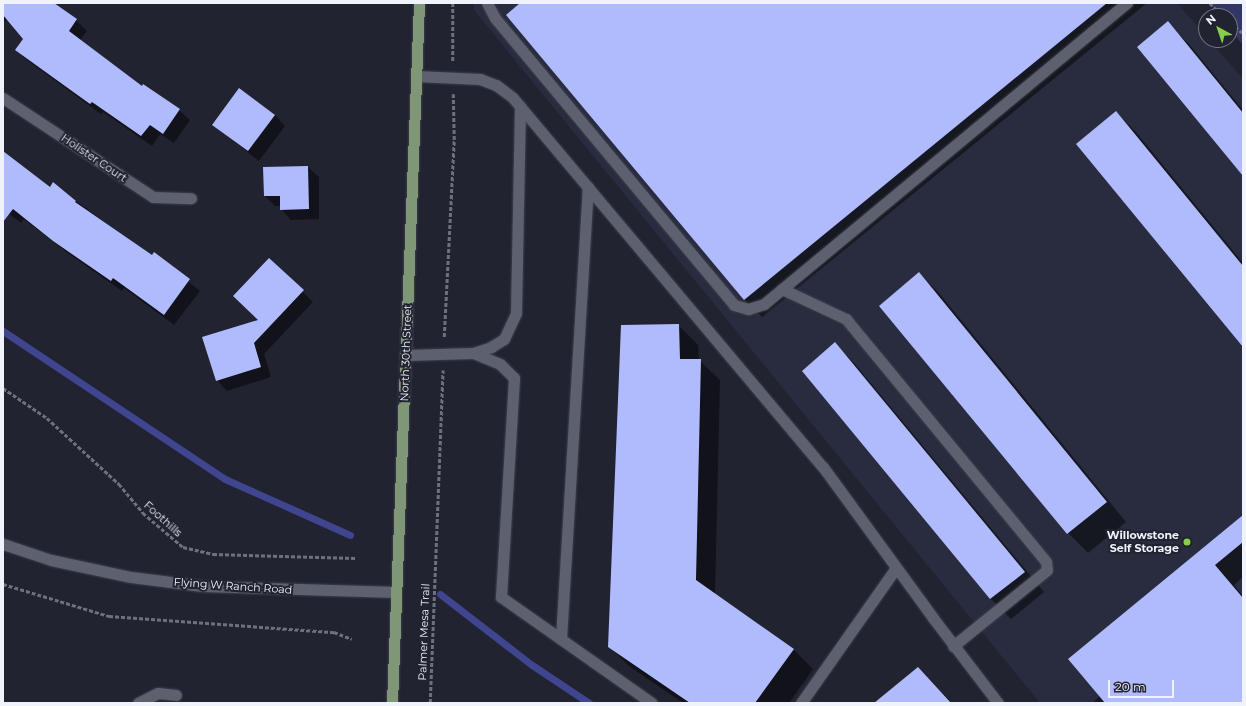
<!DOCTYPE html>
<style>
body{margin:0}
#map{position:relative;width:1246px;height:706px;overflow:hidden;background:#212331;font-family:Montserrat,sans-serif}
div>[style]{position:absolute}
.built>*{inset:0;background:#292c3f}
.green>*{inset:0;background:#313665}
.shadow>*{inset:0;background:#0007}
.stream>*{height:7px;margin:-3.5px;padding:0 3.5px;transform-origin:3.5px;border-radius:3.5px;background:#3f458e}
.building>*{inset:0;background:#b0bbfd}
.path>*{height:2.5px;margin-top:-1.25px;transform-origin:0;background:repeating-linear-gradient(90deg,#6e707c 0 4px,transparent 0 6px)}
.roads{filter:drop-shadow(0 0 1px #3e3f4a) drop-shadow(0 0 1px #3e3f4a)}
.service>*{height:11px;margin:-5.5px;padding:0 5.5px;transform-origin:5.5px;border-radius:5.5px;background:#5d606f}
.minor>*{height:11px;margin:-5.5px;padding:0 5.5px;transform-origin:5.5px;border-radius:5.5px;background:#5d606f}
.tertiary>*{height:11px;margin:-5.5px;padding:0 5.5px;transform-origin:5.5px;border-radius:5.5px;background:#5d606f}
.primary>*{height:11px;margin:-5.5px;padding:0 5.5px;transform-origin:5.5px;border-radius:5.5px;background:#7f9677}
.dots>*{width:11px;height:11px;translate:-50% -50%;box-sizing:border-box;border:2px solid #212331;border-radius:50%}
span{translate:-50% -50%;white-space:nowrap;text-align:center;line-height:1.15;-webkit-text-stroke:4px #212331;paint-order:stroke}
.street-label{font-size:11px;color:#f1f3fc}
.poi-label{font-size:11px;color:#f1f3fc;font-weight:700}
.right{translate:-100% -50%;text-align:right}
.frame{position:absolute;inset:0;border:4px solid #f1f3fc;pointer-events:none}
.north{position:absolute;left:1198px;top:8px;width:40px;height:40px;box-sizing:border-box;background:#212331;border:1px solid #747682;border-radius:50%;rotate:320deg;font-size:11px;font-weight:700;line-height:16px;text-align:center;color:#f1f3fc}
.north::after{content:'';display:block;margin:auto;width:14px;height:18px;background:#87cf4b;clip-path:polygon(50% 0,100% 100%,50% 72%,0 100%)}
.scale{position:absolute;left:1108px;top:680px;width:66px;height:18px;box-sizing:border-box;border:2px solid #f1f3fc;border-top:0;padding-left:5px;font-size:12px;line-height:14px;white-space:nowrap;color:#f1f3fc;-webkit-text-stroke:3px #212331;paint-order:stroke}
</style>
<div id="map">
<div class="built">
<i style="clip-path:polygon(474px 3px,1177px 3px,1206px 36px,1206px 40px,1209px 40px,1243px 79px,1243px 634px,1160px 703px,1040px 703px,474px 10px)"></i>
</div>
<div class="green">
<i style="clip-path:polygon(1209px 3px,1243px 3px,1243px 45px,1230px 29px,1230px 16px,1220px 16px)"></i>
</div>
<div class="shadow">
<i style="clip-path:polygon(3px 3px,52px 3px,76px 20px,87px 31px,80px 40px,142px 87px,179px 110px,190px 120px,174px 143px,160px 134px,152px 146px,103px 112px,101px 114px,27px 60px,16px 50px,24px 39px,8px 19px,3px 23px)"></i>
<i style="clip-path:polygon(521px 3px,1147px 3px,762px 317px,744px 299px)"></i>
<i style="clip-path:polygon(1168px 23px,1188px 43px,1243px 110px,1243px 174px)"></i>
<i style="clip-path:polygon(1116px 112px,1136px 132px,1243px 263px,1243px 346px)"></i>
<i style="clip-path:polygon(275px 115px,285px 126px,259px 161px,213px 125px)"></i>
<i style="clip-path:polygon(3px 152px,50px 189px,76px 201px,152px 257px,154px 254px,200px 291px,174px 325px,124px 288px,122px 291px,65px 251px,24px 219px,21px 223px,3px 209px)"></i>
<i style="clip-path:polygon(308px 167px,319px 177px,319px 219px,291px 220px,281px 209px,281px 206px,275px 206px,265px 196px,264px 168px)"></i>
<i style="clip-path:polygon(269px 259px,313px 302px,264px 354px,271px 377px,227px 391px,217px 380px,259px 321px)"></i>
<i style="clip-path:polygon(919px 273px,939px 293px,1126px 522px,1088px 553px,1068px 533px)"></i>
<i style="clip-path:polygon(678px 325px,698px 345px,699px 360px,720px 380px,715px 595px,793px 649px,813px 669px,789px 703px,683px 703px,629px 666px,609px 646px)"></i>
<i style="clip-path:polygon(835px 344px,855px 364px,1044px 592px,1011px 619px,991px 599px,804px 371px)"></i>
<i style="clip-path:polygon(1243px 516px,1243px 577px,1234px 585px,1243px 596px,1243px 703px,1092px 703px,1100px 696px)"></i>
<i style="clip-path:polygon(918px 668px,952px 703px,876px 703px)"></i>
</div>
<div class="stream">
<i style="left:3px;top:331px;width:267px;rotate:33.7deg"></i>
<i style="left:225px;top:479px;width:137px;rotate:24.1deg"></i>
<i style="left:440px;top:594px;width:116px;rotate:37.7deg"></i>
<i style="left:532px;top:665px;width:69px;rotate:33.7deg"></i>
</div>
<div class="building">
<i style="clip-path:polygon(3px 3px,54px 3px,77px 19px,69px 31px,142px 86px,143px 84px,180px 109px,163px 134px,150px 125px,141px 136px,92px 102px,90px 104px,15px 50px,23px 39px,3px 15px)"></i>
<i style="clip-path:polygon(520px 3px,1107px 3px,744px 300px,506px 15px)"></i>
<i style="clip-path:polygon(1168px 21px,1243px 113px,1243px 176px,1137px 47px)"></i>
<i style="clip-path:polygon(239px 88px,275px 115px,248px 151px,212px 125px)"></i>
<i style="clip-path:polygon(1116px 111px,1243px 266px,1243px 347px,1076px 144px)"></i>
<i style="clip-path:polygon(3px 151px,50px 187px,53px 182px,76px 201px,75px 202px,152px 255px,154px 252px,190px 279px,164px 315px,113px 278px,111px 281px,53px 241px,13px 209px,3px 222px)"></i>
<i style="clip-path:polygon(308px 166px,309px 209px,280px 210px,280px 196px,264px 196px,263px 167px)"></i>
<i style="clip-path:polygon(269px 258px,304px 290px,254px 343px,261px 367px,216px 381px,202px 337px,258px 320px,233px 296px)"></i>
<i style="clip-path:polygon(919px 272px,1107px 502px,1067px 534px,879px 306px)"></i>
<i style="clip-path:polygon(679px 324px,680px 359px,701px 359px,696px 580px,794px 649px,755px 703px,690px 703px,608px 647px,621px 325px)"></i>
<i style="clip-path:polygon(835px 342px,1025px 572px,990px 599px,802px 371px)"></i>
<i style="clip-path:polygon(1243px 515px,1243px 542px,1215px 565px,1243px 598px,1243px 703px,1105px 703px,1068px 659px)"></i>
<i style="clip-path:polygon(918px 667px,951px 703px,874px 703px)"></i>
</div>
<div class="path">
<i style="left:453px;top:3px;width:58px;rotate:90deg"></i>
<i style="left:1210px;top:3px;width:18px;rotate:47deg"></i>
<i style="left:1230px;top:23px;width:16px;rotate:38deg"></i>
<i style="left:444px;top:337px;width:197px;rotate:-87.1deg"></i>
<i style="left:454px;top:140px;width:46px;rotate:-91.2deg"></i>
<i style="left:3px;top:388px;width:53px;rotate:34.3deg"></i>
<i style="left:47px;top:418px;width:98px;rotate:42.5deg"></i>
<i style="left:119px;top:484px;width:38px;rotate:50deg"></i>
<i style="left:143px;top:513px;width:52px;rotate:40.4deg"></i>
<i style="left:183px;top:547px;width:31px;rotate:13deg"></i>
<i style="left:213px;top:554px;width:143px;rotate:1.6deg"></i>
<i style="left:3px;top:584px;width:111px;rotate:16.8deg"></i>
<i style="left:109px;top:616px;width:226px;rotate:4.1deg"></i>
<i style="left:334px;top:632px;width:19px;rotate:21deg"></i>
<i style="left:430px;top:703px;width:333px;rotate:-87.8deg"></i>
</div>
<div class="roads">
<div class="service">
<i style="left:487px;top:3px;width:17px;rotate:62deg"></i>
<i style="left:495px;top:18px;width:373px;rotate:50.2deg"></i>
<i style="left:734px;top:305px;width:15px;rotate:16deg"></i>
<i style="left:748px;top:309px;width:17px;rotate:-17deg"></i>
<i style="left:764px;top:304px;width:472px;rotate:-39.7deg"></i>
<i style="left:416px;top:76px;width:64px;rotate:2.7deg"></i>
<i style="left:480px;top:79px;width:17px;rotate:21deg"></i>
<i style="left:496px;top:85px;width:21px;rotate:37deg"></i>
<i style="left:513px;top:98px;width:482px;rotate:50deg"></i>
<i style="left:823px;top:467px;width:187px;rotate:53.9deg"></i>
<i style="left:782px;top:289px;width:71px;rotate:25.1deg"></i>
<i style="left:846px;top:319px;width:315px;rotate:50.5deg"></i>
<i style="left:1046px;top:562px;width:8px;rotate:83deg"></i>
<i style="left:1047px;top:570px;width:121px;rotate:141deg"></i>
<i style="left:473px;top:353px;width:19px;rotate:-18deg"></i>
<i style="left:491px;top:347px;width:15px;rotate:-32deg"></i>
<i style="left:504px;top:339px;width:29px;rotate:-65deg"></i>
<i style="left:516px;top:313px;width:207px;rotate:-88.9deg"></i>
<i style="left:406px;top:355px;width:67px;rotate:-1.7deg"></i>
<i style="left:473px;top:353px;width:29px;rotate:22deg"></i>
<i style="left:500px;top:364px;width:20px;rotate:45deg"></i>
<i style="left:514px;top:378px;width:219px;rotate:93.4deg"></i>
<i style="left:501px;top:597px;width:184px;rotate:35.1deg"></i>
<i style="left:561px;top:639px;width:453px;rotate:-86.6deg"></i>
<i style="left:138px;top:703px;width:22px;rotate:-27deg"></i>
<i style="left:158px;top:693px;width:18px;rotate:6deg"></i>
<i style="left:801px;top:703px;width:165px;rotate:-54.9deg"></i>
</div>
<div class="minor">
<i style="left:3px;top:98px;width:180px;rotate:33.4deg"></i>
<i style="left:153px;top:197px;width:38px;rotate:2deg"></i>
<i style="left:933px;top:618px;width:107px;rotate:52.6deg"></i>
</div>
<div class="tertiary">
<i style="left:3px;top:544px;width:51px;rotate:18.4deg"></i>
<i style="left:51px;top:560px;width:82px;rotate:12deg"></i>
<i style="left:131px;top:577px;width:72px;rotate:7.2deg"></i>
<i style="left:202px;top:586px;width:194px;rotate:1.8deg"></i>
</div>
<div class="primary">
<i style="left:392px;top:703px;width:701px;rotate:-87.79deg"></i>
</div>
</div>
<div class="dots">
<i style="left:1187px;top:542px;background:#87cf4b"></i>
</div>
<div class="street-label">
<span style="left:94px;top:158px;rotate:34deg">Holister Court</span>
<span style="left:406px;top:353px;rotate:-88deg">North 30th Street</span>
<span style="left:163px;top:519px;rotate:42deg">Foothills</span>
<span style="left:233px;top:586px;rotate:4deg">Flying W Ranch Road</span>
<span style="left:424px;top:632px;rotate:-88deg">Palmer Mesa Trail</span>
</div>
<div class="poi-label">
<span class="right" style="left:1179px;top:542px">Willowstone<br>Self Storage</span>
</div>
<div class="frame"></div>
<div class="north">N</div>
<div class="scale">20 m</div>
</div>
